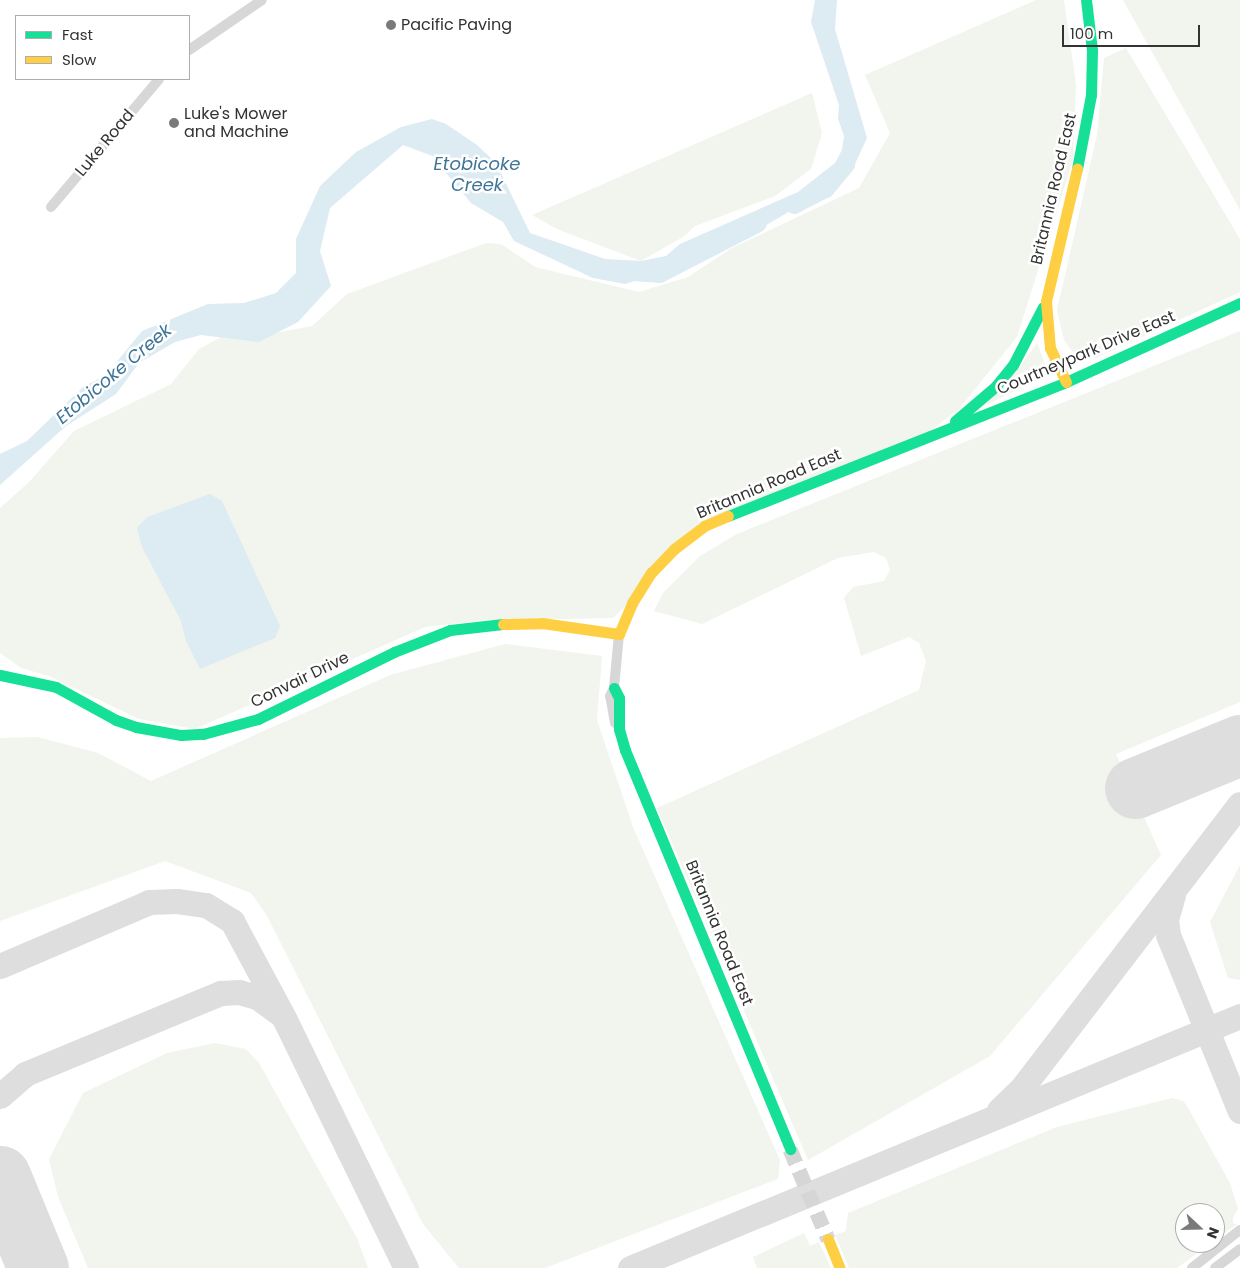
<!DOCTYPE html>
<style>
body{margin:0}
#map{position:relative;width:1240px;height:1268px;overflow:hidden;background:#fff;font-family:Poppins,sans-serif}
div>[style]{position:absolute}
.green>*{inset:0;background:#f1f5ed}
.water>*{inset:0;background:#ddebf3}
.river>*{height:16px;margin:-8px;padding:0 8px;transform-origin:8px;border-radius:8px;background:#ddebf3}
.taxiway>*{height:25px;margin:-12.5px;padding:0 12.5px;transform-origin:12.5px;border-radius:12.5px;background:#dedede}
.runway>*{height:61px;margin:-30.5px;padding:0 30.5px;transform-origin:30.5px;border-radius:30.5px;background:#dedede}
.secondary-tunnel>*{height:15px;margin-top:-7.5px;transform-origin:0;background:repeating-linear-gradient(90deg,#d6d6d6 0 15px,transparent 0 23px)}
.street>*{height:10px;margin:-5px;padding:0 5px;transform-origin:5px;border-radius:5px;background:#d7d7d7}
.fast>*{height:11px;margin:-5.5px;padding:0 5.5px;transform-origin:5.5px;border-radius:5.5px;background:#16e098}
.slow>*{height:11px;margin:-5.5px;padding:0 5.5px;transform-origin:5.5px;border-radius:5.5px;background:#ffcf43}
.dots>*{width:14px;height:14px;translate:-50% -50%;box-sizing:border-box;border:2px solid #fff;border-radius:50%}
span{translate:-50% -50%;white-space:nowrap;text-align:center;line-height:1.15;-webkit-text-stroke:5px #fff;paint-order:stroke}
.poi-label{font-size:16px;color:#333}
.left{translate:0 -50%;text-align:left}
.street-label{font-size:16px;color:#333}
.water-label{font-size:18px;color:#3f7597;font-style:italic}
.legend{position:absolute;left:15px;top:15px;width:175px;height:65px;box-sizing:border-box;background:#fff;border:1px solid #adadad;margin:0;padding:6px 9px;list-style:none;font-size:15px;color:#333}
.legend li{display:flex;align-items:center;gap:10px;height:25px}
.legend b{width:25px;border:1px solid #adadad}
.north{position:absolute;left:1175px;top:1203px;width:50px;height:50px;box-sizing:border-box;background:#fff;border:1px solid #adadad;border-radius:50%;rotate:111deg;font-size:14px;font-weight:700;line-height:20px;text-align:center;color:#333}
.north::after{content:'';display:block;margin:auto;width:18px;height:22px;background:#7a7a7a;clip-path:polygon(50% 0,100% 100%,50% 72%,0 100%)}
.scale{position:absolute;left:1062px;top:25px;width:138px;height:22px;box-sizing:border-box;border:2px solid #333;border-top:0;padding-left:6px;font-size:15px;line-height:18px;white-space:nowrap;color:#333;-webkit-text-stroke:4px #fff;paint-order:stroke}
</style>
<div id="map">
<div class="green">
<i style="clip-path:polygon(1036px 0,1064px 0,1076px 85px,1073px 160px,1017px 337px,959px 409px,914px 443px,708px 524px,613px 618px,486px 620px,425px 627px,195px 729px,139px 719px,49px 676px,21px 668px,0 653px,0 508px,29px 482px,74px 431px,171px 384px,199px 349px,221px 337px,254px 337px,312px 326px,347px 294px,486px 243px,501px 244px,535px 267px,639px 292px,688px 277px,732px 248px,859px 188px,890px 133px,865px 75px)"></i>
<i style="clip-path:polygon(1123px 0,1240px 0,1240px 210px)"></i>
<i style="clip-path:polygon(1126px 48px,1240px 239px,1240px 292px,1096px 358px,1077px 358px,1064px 340px,1057px 310px,1097px 135px,1104px 58px)"></i>
<i style="clip-path:polygon(812px 93px,822px 133px,811px 169px,775px 196px,695px 226px,683px 237px,641px 261px,557px 229px,532px 215px)"></i>
<i style="clip-path:polygon(1240px 331px,1240px 702px,1116px 754px,1161px 855px,990px 1056px,808px 1160px,657px 808px,919px 690px,926px 661px,919px 643px,909px 637px,861px 656px,844px 598px,853px 587px,884px 581px,890px 570px,886px 558px,874px 552px,838px 558px,702px 624px,654px 611px,663px 593px,700px 556px,737px 534px)"></i>
<i style="clip-path:polygon(1037px 343px,1049px 374px,984px 406px,1018px 369px)"></i>
<i style="clip-path:polygon(505px 644px,602px 656px,597px 720px,633px 827px,780px 1160px,778px 1179px,545px 1268px,459px 1268px,423px 1224px,266px 914px,251px 893px,165px 861px,0 921px,0 738px,38px 737px,98px 753px,151px 781px,390px 675px)"></i>
<i style="clip-path:polygon(1240px 865px,1240px 980px,1228px 978px,1210px 922px)"></i>
<i style="clip-path:polygon(215px 1043px,246px 1049px,259px 1063px,357px 1238px,368px 1268px,88px 1268px,58px 1197px,49px 1159px,83px 1093px,167px 1053px)"></i>
<i style="clip-path:polygon(1172px 1098px,1183px 1101px,1187px 1106px,1230px 1183px,1238px 1209px,1233px 1218px,1233px 1223px,1237px 1224px,1215px 1240px,1215px 1213px,1185px 1213px,1185px 1243px,1211px 1243px,1177px 1268px,849px 1268px,835px 1235px,846px 1231px,848px 1213px,1057px 1127px)"></i>
<i style="clip-path:polygon(804px 1233px,810px 1246px,819px 1242px,831px 1268px,757px 1268px,753px 1257px)"></i>
</div>
<div class="water">
<i style="clip-path:polygon(815px 0,837px 0,835px 29px,867px 138px,854px 166px,809px 200px,768px 224px,711px 245px,670px 270px,625px 284px,593px 278px,514px 241px,503px 222px,471px 203px,442px 168px,438px 158px,403px 145px,330px 208px,320px 251px,331px 286px,298px 322px,259px 342px,201px 335px,175px 342px,139px 363px,116px 394px,66px 426px,0 485px,0 454px,27px 441px,83px 387px,106px 375px,142px 331px,208px 304px,244px 303px,276px 293px,296px 273px,296px 239px,320px 186px,356px 152px,401px 127px,432px 119px,446px 124px,477px 145px,496px 163px,530px 233px,605px 259px,641px 261px,666px 256px,680px 244px,798px 192px,835px 163px,842px 150px,844px 136px,838px 119px,839px 105px,811px 22px)"></i>
<i style="clip-path:polygon(210px 494px,222px 501px,280px 626px,275px 638px,200px 669px,186px 641px,181px 621px,142px 547px,137px 528px,147px 517px)"></i>
</div>
<div class="river">
<i style="left:794px;top:206px;width:36px;rotate:-27deg"></i>
<i style="left:826px;top:190px;width:33px;rotate:-50deg"></i>
<i style="left:633px;top:273px;width:27px;rotate:4deg"></i>
<i style="left:660px;top:275px;width:111px;rotate:-27.3deg"></i>
</div>
<div class="taxiway">
<i style="left:1173px;top:895px;width:26px;rotate:106deg"></i>
<i style="left:1166px;top:920px;width:15px;rotate:82deg"></i>
<i style="left:1168px;top:935px;width:190px;rotate:67.8deg"></i>
<i style="left:0;top:966px;width:162px;rotate:-23.2deg"></i>
<i style="left:149px;top:902px;width:28px;rotate:-2deg"></i>
<i style="left:177px;top:901px;width:29px;rotate:8deg"></i>
<i style="left:206px;top:905px;width:31px;rotate:32deg"></i>
<i style="left:232px;top:921px;width:112px;rotate:61.8deg"></i>
<i style="left:285px;top:1020px;width:276px;rotate:64deg"></i>
<i style="left:0;top:1096px;width:33px;rotate:-41deg"></i>
<i style="left:25px;top:1074px;width:212px;rotate:-22.5deg"></i>
<i style="left:221px;top:993px;width:18px;rotate:-3deg"></i>
<i style="left:239px;top:992px;width:19px;rotate:16deg"></i>
<i style="left:257px;top:997px;width:29px;rotate:36deg"></i>
<i style="left:999px;top:1110px;width:30px;rotate:-44deg"></i>
<i style="left:1021px;top:1089px;width:359px;rotate:-52.5deg"></i>
<i style="left:630px;top:1268px;width:660px;rotate:-22.45deg"></i>
</div>
<div class="runway">
<i style="left:1135px;top:788px;width:113px;rotate:-22.3deg"></i>
<i style="left:0;top:1176px;width:100px;rotate:67.6deg"></i>
</div>
<div class="secondary-tunnel">
<i style="left:790px;top:1149px;width:98px;rotate:67.1deg"></i>
</div>
<div class="street">
<i style="left:189px;top:50px;width:88px;rotate:-34.4deg"></i>
<i style="left:51px;top:207px;width:167px;rotate:-49.8deg"></i>
<i style="left:615px;top:723px;width:27px;rotate:-100deg"></i>
<i style="left:610px;top:696px;width:9px;rotate:-63deg"></i>
<i style="left:614px;top:688px;width:54px;rotate:-84.7deg"></i>
<i style="left:1192px;top:1268px;width:61px;rotate:-38.4deg"></i>
<i style="left:1215px;top:1268px;width:31px;rotate:-37deg"></i>
</div>
<div class="fast">
<i style="left:1077px;top:169px;width:75px;rotate:-79.3deg"></i>
<i style="left:1091px;top:95px;width:45px;rotate:-88.7deg"></i>
<i style="left:1092px;top:50px;width:50px;rotate:-96.8deg"></i>
<i style="left:955px;top:421px;width:52px;rotate:-40.4deg"></i>
<i style="left:995px;top:387px;width:28px;rotate:-51deg"></i>
<i style="left:1013px;top:365px;width:65px;rotate:-62.7deg"></i>
<i style="left:728px;top:516px;width:364px;rotate:-21.6deg"></i>
<i style="left:1066px;top:382px;width:191px;rotate:-24.4deg"></i>
<i style="left:0;top:675px;width:57px;rotate:12.1deg"></i>
<i style="left:56px;top:687px;width:68px;rotate:28.8deg"></i>
<i style="left:116px;top:720px;width:21px;rotate:19deg"></i>
<i style="left:136px;top:727px;width:46px;rotate:10.1deg"></i>
<i style="left:181px;top:735px;width:22px;rotate:-3deg"></i>
<i style="left:203px;top:734px;width:57px;rotate:-15.3deg"></i>
<i style="left:258px;top:719px;width:152px;rotate:-26.2deg"></i>
<i style="left:394px;top:652px;width:60px;rotate:-21.4deg"></i>
<i style="left:450px;top:630px;width:53px;rotate:-6.5deg"></i>
<i style="left:614px;top:688px;width:11px;rotate:63deg"></i>
<i style="left:619px;top:698px;width:31px;rotate:90deg"></i>
<i style="left:619px;top:729px;width:22px;rotate:74deg"></i>
<i style="left:625px;top:750px;width:432px;rotate:67.5deg"></i>
</div>
<div class="slow">
<i style="left:1066px;top:382px;width:38px;rotate:-115deg"></i>
<i style="left:1050px;top:348px;width:47px;rotate:-94.9deg"></i>
<i style="left:1046px;top:301px;width:136px;rotate:-76.8deg"></i>
<i style="left:503px;top:624px;width:39px;rotate:-1deg"></i>
<i style="left:542px;top:623px;width:78px;rotate:8.1deg"></i>
<i style="left:619px;top:634px;width:34px;rotate:-67deg"></i>
<i style="left:632px;top:603px;width:36px;rotate:-58deg"></i>
<i style="left:651px;top:573px;width:33px;rotate:-46deg"></i>
<i style="left:674px;top:549px;width:38px;rotate:-37deg"></i>
<i style="left:704px;top:526px;width:26px;rotate:-23deg"></i>
<i style="left:828px;top:1239px;width:31px;rotate:68deg"></i>
</div>
<div class="dots">
<i style="left:391px;top:25px;background:#7a7a7a"></i>
<i style="left:174px;top:123px;background:#7a7a7a"></i>
</div>
<div class="poi-label">
<span class="left" style="left:401px;top:25px">Pacific Paving</span>
<span class="left" style="left:184px;top:123px">Luke's Mower<br>and Machine</span>
</div>
<div class="street-label">
<span style="left:105px;top:143px;rotate:-50deg">Luke Road</span>
<span style="left:1054px;top:189px;rotate:-77deg">Britannia Road East</span>
<span style="left:1086px;top:353px;rotate:-23deg">Courtneypark Drive East</span>
<span style="left:769px;top:484px;rotate:-23deg">Britannia Road East</span>
<span style="left:300px;top:680px;rotate:-26deg">Convair Drive</span>
<span style="left:719px;top:933px;rotate:68deg">Britannia Road East</span>
</div>
<div class="water-label">
<span style="left:477px;top:175px">Etobicoke<br>Creek</span>
<span style="left:114px;top:374px;rotate:-40deg">Etobicoke Creek</span>
</div>
<ul class="legend">
<li><b style="height:6px;background:#16e098"></b>Fast</li>
<li><b style="height:6px;background:#ffcf43"></b>Slow</li>
</ul>
<div class="north">N</div>
<div class="scale">100 m</div>
</div>
